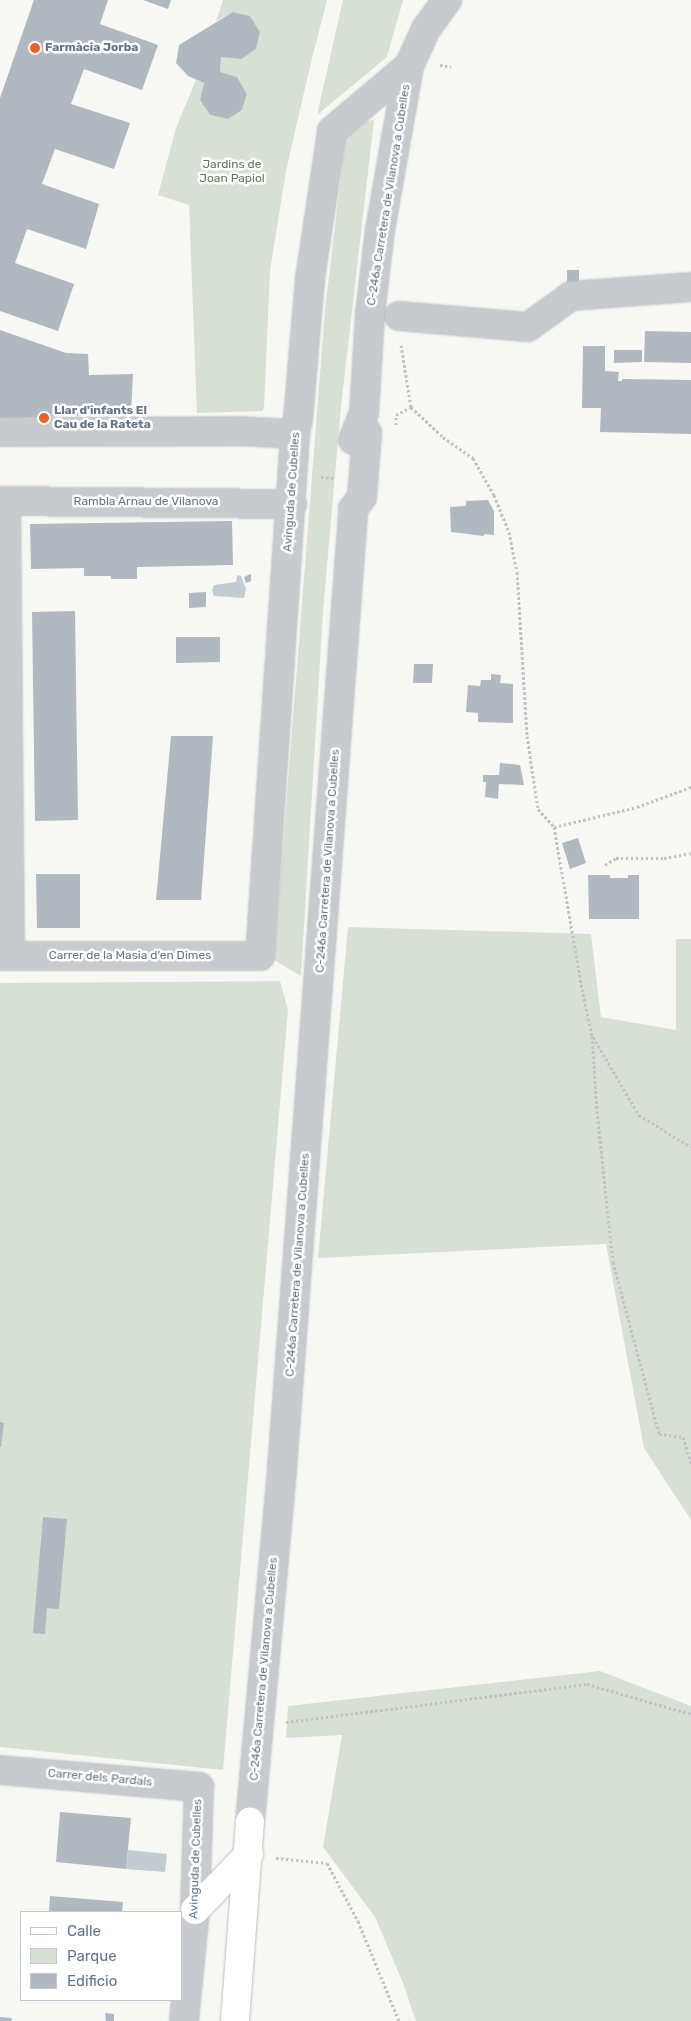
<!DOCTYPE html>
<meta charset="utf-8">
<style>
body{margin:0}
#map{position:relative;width:691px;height:2021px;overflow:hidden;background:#f7f8f4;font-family:Rubik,sans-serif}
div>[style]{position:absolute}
.green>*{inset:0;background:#d8e0d5}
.water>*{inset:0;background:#c3ccd2}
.building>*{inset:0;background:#b2b8bf}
.path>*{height:3px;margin-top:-1.5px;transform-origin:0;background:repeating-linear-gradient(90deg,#c1c2c5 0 2.5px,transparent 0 5px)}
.roads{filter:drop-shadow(0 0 1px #babec2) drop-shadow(0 0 1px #babec2)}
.minor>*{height:28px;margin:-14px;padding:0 14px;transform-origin:14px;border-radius:14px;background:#c7cbce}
.major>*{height:28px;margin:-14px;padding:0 14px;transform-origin:14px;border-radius:14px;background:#fff}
.dots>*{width:14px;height:14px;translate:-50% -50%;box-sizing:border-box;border:2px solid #fff;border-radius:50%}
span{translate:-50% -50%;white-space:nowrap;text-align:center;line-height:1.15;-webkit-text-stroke:5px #fff;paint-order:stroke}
.poi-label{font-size:12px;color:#657587;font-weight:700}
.left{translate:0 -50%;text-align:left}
.park-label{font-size:12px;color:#637960}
.street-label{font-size:12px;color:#657587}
.legend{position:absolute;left:20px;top:1911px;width:162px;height:90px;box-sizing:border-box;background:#fff;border:1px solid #c1c8cf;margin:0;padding:6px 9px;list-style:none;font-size:15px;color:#657587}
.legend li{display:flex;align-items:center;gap:10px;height:25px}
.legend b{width:25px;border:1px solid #c1c8cf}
</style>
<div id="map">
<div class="green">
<i style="clip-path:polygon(223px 0,327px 0,311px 62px,286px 171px,270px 271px,264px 408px,262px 411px,197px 413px,189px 205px,158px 195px,176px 128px,196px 80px,204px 83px,200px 100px,210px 115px,228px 119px,242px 110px,247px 93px,237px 78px,220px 72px,221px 57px,256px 49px,260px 32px,250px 16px,234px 12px,216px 21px)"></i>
<i style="clip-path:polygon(343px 0,403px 0,387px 57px,317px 115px)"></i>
<i style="clip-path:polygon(374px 120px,341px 407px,323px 612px,301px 976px,274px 960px,325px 310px,346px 134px,360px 122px)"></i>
<i style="clip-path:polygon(348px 927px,591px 934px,601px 1017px,676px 1030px,676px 939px,691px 939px,691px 1520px,644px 1448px,606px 1244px,318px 1258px)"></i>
<i style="clip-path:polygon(280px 981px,288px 1010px,223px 1770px,0 1747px,0 983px)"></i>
<i style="clip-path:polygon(600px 1671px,691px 1706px,691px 2021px,416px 2021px,403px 1983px,375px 1917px,323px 1847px,342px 1735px,286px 1738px,288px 1706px)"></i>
</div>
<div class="water">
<i style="clip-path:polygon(237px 575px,241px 576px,246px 589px,244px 598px,214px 596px,212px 590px,214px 585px,236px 582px)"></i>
<i style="clip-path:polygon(128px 1850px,167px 1854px,165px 1872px,126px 1869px)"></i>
</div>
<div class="building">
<i style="clip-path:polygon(34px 0,108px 0,100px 24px,158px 45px,142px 90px,84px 69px,71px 104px,130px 123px,114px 169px,55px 149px,42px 184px,99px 204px,86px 249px,27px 229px,15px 263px,74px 284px,58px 331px,0 311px,0 98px)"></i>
<i style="clip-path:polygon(143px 0,171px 0,168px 9px)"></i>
<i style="clip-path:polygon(233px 12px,250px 16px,260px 32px,256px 49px,241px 59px,221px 57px,220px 72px,237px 77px,247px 94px,242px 110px,228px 119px,210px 115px,200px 100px,204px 83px,188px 76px,176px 63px,179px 45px)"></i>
<i style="clip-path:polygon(567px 270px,579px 270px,579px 282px,567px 283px)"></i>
<i style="clip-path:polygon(0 330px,66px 353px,88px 354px,89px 375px,133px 374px,131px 413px,0 419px)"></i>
<i style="clip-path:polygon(645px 331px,691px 332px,691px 363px,644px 362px)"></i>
<i style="clip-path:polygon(583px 346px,605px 346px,605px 371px,619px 372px,618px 381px,622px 381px,622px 379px,691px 380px,691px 434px,600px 432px,601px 408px,582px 408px)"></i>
<i style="clip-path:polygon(614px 350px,642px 350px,642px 362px,614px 363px)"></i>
<i style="clip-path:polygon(488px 500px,494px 511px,494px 535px,484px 534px,484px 536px,451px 532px,450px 507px,466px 506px,466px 501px)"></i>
<i style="clip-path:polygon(232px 521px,233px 565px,137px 567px,137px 579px,111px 579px,111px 576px,84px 576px,84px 568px,31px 569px,30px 524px)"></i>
<i style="clip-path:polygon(251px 574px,251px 581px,246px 583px,244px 577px)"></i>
<i style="clip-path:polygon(206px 592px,206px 607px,189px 608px,189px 593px)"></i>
<i style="clip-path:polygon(75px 611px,78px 820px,35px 821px,32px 612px)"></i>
<i style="clip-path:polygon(176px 637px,220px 637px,220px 662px,176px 663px)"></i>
<i style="clip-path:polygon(414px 664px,433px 664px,432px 683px,413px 683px)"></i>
<i style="clip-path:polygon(491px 674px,501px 675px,500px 683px,513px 684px,513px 723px,478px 722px,478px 713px,466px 712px,468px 685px,480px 686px,481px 680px,491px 680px)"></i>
<i style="clip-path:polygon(171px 736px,213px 736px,201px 900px,156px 900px)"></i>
<i style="clip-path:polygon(500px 763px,520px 765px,524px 785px,499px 784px,498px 799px,485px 797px,486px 782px,483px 782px,483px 775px,499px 775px)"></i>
<i style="clip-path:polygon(578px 838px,586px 863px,570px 869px,562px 843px)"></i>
<i style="clip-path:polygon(36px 874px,80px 874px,80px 928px,37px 928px)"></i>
<i style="clip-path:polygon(588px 875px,610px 875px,610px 878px,628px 878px,628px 875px,639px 875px,639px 919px,589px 919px)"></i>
<i style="clip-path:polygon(0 1422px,4px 1423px,1px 1447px,0 1447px)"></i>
<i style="clip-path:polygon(43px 1517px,67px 1519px,59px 1609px,47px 1608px,45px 1634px,33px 1633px)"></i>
<i style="clip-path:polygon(60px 1812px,131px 1818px,126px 1869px,56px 1862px)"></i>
<i style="clip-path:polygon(50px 1896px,123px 1902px,122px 1912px,49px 1912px)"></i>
<i style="clip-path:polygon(105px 2013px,114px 2014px,114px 2021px,106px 2021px)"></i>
<i style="clip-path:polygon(0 2017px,12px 2018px,11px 2021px,0 2021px)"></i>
</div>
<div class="path">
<i style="left:440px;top:65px;width:11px;rotate:10deg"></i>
<i style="left:401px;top:345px;width:63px;rotate:80.8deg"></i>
<i style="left:411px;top:407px;width:44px;rotate:43.2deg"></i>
<i style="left:443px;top:437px;width:37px;rotate:35deg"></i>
<i style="left:473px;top:458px;width:43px;rotate:60.4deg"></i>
<i style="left:494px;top:495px;width:40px;rotate:68deg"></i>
<i style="left:509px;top:532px;width:41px;rotate:78.7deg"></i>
<i style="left:517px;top:572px;width:164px;rotate:86.5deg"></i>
<i style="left:527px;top:736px;width:74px;rotate:81.4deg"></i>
<i style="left:538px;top:809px;width:24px;rotate:48deg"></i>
<i style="left:554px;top:827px;width:164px;rotate:80.2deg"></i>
<i style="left:582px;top:989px;width:48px;rotate:78deg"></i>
<i style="left:592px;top:1036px;width:75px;rotate:86.2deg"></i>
<i style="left:597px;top:1111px;width:152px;rotate:84deg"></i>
<i style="left:613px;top:1262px;width:178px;rotate:75deg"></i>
<i style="left:659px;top:1434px;width:24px;rotate:7deg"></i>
<i style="left:683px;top:1437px;width:28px;rotate:73deg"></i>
<i style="left:396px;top:425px;width:10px;rotate:-90deg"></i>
<i style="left:396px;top:415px;width:17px;rotate:-28deg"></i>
<i style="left:321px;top:477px;width:13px;rotate:4deg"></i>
<i style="left:554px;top:827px;width:85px;rotate:-13.5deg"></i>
<i style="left:637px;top:807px;width:58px;rotate:-20.3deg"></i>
<i style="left:605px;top:865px;width:13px;rotate:-32deg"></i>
<i style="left:616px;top:858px;width:48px"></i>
<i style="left:664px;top:858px;width:27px;rotate:-10deg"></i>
<i style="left:593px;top:1037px;width:91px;rotate:59.5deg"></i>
<i style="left:639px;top:1115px;width:61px;rotate:31.6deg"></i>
<i style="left:286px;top:1722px;width:303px;rotate:-7.2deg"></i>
<i style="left:587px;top:1684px;width:108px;rotate:16.1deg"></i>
<i style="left:276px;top:1858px;width:51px;rotate:5.6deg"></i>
<i style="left:327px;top:1863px;width:66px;rotate:61.9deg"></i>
<i style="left:358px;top:1921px;width:108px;rotate:67.7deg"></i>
</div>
<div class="roads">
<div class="minor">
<i style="left:399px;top:316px;width:129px;rotate:4.9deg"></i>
<i style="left:528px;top:327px;width:53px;rotate:-35.8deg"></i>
<i style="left:571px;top:296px;width:120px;rotate:-4.3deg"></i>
<i style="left:0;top:432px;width:237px;rotate:-0.2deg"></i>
<i style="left:237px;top:431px;width:58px;rotate:3deg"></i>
<i style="left:353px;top:440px;width:29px;rotate:-68deg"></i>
<i style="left:364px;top:413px;width:99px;rotate:-86.5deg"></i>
<i style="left:370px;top:314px;width:85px;rotate:-83.2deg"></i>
<i style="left:380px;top:230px;width:167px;rotate:-80deg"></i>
<i style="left:409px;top:66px;width:41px;rotate:-65.3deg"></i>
<i style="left:426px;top:29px;width:36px;rotate:-54deg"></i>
<i style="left:0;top:501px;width:292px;rotate:0.6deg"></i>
<i style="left:6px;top:501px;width:455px;rotate:89.5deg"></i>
<i style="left:0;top:956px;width:260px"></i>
<i style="left:260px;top:956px;width:523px;rotate:-86.16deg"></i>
<i style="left:295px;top:434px;width:15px;rotate:-79deg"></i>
<i style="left:298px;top:419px;width:141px;rotate:-85.1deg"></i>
<i style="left:310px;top:279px;width:150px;rotate:-81.5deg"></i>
<i style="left:332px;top:131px;width:101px;rotate:-40.2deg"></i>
<i style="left:0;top:1770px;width:200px;rotate:4.9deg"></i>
<i style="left:199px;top:1787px;width:123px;rotate:91.9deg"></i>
<i style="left:195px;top:1910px;width:112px;rotate:95.7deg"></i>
<i style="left:250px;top:1822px;width:354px;rotate:-84.8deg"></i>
<i style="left:282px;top:1469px;width:958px;rotate:-85.75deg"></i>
<i style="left:353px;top:514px;width:5px;rotate:-90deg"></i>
<i style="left:353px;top:509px;width:15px;rotate:-53deg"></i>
<i style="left:362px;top:497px;width:64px;rotate:-85.5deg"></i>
<i style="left:367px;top:433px;width:11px;rotate:-124deg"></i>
</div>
<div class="major">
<i style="left:195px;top:1910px;width:78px;rotate:-46deg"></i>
<i style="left:235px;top:2021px;width:200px;rotate:-85.7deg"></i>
</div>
</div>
<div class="dots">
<i style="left:35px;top:48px;background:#ec6120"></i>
<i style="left:44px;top:418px;background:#ec6120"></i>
</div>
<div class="poi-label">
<span class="left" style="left:45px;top:48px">Farmàcia Jorba</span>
<span class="left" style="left:54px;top:418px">Llar d'infants El<br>Cau de la Rateta</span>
</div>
<div class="park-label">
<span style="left:232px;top:172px">Jardins de<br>Joan Papiol</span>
</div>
<div class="street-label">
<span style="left:389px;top:195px;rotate:-81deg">C-246a Carretera de Vilanova a Cubelles</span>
<span style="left:292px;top:492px;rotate:-86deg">Avinguda de Cubelles</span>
<span style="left:146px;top:502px">Rambla Arnau de Vilanova</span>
<span style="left:328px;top:861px;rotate:-86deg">C-246a Carretera de Vilanova a Cubelles</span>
<span style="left:130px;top:956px">Carrer de la Masia d'en Dimes</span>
<span style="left:298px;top:1265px;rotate:-86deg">C-246a Carretera de Vilanova a Cubelles</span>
<span style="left:264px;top:1669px;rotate:-85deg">C-246a Carretera de Vilanova a Cubelles</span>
<span style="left:100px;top:1778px;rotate:5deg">Carrer dels Pardals</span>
<span style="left:196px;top:1859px;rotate:-88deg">Avinguda de Cubelles</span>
</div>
<ul class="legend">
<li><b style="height:6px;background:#fff"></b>Calle</li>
<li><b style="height:14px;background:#d8e0d5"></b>Parque</li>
<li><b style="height:14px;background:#b2b8bf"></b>Edificio</li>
</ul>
</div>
